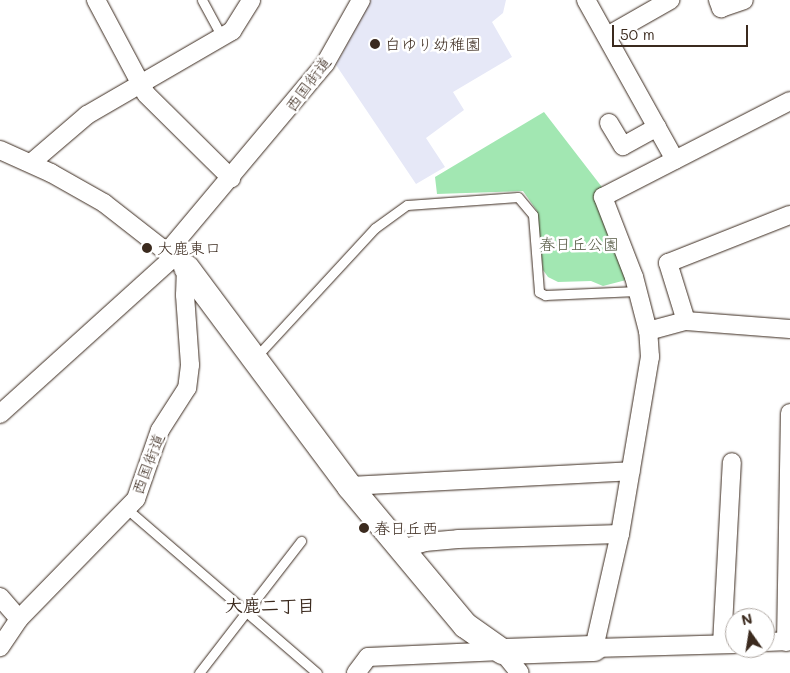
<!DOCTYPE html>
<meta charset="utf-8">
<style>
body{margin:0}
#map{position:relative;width:790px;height:673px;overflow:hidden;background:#fff;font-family:Mali,"Klee One",sans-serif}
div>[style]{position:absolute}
.built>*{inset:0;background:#e6e8f7}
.green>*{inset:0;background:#a2e7b2}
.roads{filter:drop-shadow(0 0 1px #3b2a1e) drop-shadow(0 0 1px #3b2a1e)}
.lane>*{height:9px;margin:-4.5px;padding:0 4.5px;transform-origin:4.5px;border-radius:4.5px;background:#fff}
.street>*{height:18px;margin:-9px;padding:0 9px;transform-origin:9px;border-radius:9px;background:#fff}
.secondary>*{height:25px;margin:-12.5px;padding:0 12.5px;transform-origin:12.5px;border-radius:12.5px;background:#fff}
.dots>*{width:14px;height:14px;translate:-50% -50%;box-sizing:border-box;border:2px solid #fff;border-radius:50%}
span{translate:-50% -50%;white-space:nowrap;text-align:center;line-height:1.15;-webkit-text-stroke:5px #fff;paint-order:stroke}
.poi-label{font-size:16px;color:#3b2a1e}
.left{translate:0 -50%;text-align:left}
.street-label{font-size:16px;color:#3b2a1e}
.park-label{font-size:16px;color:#555943}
.neighbourhood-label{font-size:18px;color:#3b2a1e;font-weight:700}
.north{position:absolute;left:725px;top:608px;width:50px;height:50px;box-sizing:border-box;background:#fff;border:1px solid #b1aaa5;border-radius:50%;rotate:347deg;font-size:14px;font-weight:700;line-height:20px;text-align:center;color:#3b2a1e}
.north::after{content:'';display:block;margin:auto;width:18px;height:22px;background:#3b2a1e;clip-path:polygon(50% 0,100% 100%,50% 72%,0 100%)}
.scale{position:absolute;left:612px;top:25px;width:136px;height:22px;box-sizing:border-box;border:2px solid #3b2a1e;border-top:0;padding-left:6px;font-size:15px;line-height:18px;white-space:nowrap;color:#3b2a1e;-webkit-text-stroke:4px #fff;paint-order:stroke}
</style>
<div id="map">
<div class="built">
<i style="clip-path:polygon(371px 0,506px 0,503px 13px,492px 22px,512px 57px,453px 92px,464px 110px,426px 138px,445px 167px,416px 184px,336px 65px)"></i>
</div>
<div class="green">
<i style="clip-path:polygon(544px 112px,605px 191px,630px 279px,603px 286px,591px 281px,558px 282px,548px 277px,543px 270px,537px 211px,523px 191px,437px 194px,435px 177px)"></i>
</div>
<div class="roads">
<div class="lane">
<i style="left:202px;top:0;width:42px;rotate:61.6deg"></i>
<i style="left:255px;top:358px;width:177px;rotate:-47.3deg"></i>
<i style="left:375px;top:228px;width:39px;rotate:-36deg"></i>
<i style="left:407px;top:205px;width:111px;rotate:-4.1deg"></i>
<i style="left:518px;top:197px;width:23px;rotate:50deg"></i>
<i style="left:533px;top:215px;width:77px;rotate:85.5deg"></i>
<i style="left:539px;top:292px;width:7px;rotate:27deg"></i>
<i style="left:545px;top:295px;width:92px;rotate:-2.5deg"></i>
<i style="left:127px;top:509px;width:251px;rotate:40.8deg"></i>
<i style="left:199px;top:673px;width:167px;rotate:-52.3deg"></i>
</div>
<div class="street">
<i style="left:96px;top:0;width:106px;rotate:62deg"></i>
<i style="left:146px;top:94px;width:120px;rotate:44.7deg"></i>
<i style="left:586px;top:0;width:183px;rotate:60.9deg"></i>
<i style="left:718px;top:0;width:9px;rotate:69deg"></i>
<i style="left:721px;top:8px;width:24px;rotate:-19deg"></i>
<i style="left:607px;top:36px;width:73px;rotate:-29.7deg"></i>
<i style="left:609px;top:123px;width:27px;rotate:59deg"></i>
<i style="left:623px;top:146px;width:39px;rotate:-29deg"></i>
<i style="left:0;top:150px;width:56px;rotate:24.3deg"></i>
<i style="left:51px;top:173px;width:61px;rotate:29.5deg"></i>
<i style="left:104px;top:203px;width:104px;rotate:38deg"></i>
<i style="left:186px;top:267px;width:28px;rotate:92deg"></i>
<i style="left:185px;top:295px;width:70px;rotate:85.9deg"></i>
<i style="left:190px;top:365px;width:23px;rotate:97deg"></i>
<i style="left:187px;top:388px;width:50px;rotate:122.7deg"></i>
<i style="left:160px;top:430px;width:73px;rotate:109.2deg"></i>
<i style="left:136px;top:499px;width:168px;rotate:134.3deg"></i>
<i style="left:19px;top:619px;width:34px;rotate:124deg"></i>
<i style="left:31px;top:163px;width:74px;rotate:-40.6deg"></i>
<i style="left:87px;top:115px;width:168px;rotate:-30.1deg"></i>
<i style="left:232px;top:31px;width:36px;rotate:-58deg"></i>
<i style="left:168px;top:251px;width:244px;rotate:-50deg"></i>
<i style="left:325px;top:64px;width:73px;rotate:-60.6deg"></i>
<i style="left:686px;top:321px;width:61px;rotate:-107.2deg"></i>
<i style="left:668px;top:263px;width:131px;rotate:-21.5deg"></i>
<i style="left:648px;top:331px;width:39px;rotate:-15deg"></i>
<i style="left:686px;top:321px;width:104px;rotate:4.4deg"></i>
<i style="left:0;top:414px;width:236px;rotate:-42.1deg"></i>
<i style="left:349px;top:486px;width:282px;rotate:-3deg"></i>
<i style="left:399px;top:550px;width:27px;rotate:-17deg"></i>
<i style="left:425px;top:542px;width:33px;rotate:-5deg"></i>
<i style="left:458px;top:539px;width:162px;rotate:-1.8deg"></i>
<i style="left:0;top:597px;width:29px;rotate:49deg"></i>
<i style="left:765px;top:642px;width:25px;rotate:-2deg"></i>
<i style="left:786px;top:642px;width:229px;rotate:-89deg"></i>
<i style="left:722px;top:644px;width:182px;rotate:-86.9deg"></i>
<i style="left:735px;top:644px;width:141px;rotate:178.4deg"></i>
<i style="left:594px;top:648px;width:117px;rotate:-77.2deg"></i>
<i style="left:620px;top:534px;width:180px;rotate:-80.4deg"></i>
<i style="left:650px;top:357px;width:26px;rotate:-94deg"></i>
<i style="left:648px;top:331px;width:56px;rotate:-104.5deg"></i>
<i style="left:634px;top:277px;width:86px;rotate:-111.2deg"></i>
<i style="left:603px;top:197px;width:210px;rotate:-27.2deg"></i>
<i style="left:356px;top:673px;width:20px;rotate:-53deg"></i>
<i style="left:368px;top:657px;width:134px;rotate:-2.6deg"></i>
<i style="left:502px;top:651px;width:28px;rotate:51deg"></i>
</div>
<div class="secondary">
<i style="left:186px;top:267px;width:273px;rotate:53.3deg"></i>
<i style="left:349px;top:486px;width:181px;rotate:50.2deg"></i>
<i style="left:465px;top:625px;width:45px;rotate:35.1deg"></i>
<i style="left:502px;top:651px;width:92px;rotate:-1.9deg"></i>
</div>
</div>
<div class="dots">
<i style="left:375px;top:44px;background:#3b2a1e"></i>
<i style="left:147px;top:248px;background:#3b2a1e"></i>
<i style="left:364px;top:528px;background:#3b2a1e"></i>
</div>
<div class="poi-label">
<span class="left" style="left:385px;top:44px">白ゆり幼稚園</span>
<span class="left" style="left:157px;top:248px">大鹿東口</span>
<span class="left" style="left:374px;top:528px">春日丘西</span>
</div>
<div class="street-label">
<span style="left:308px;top:84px;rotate:-53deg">西国街道</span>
<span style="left:148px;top:464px;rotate:-69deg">西国街道</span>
</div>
<div class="park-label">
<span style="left:579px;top:244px">春日丘公園</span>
</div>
<div class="neighbourhood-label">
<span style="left:270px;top:605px">大鹿二丁目</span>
</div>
<div class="north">N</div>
<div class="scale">50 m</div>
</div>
